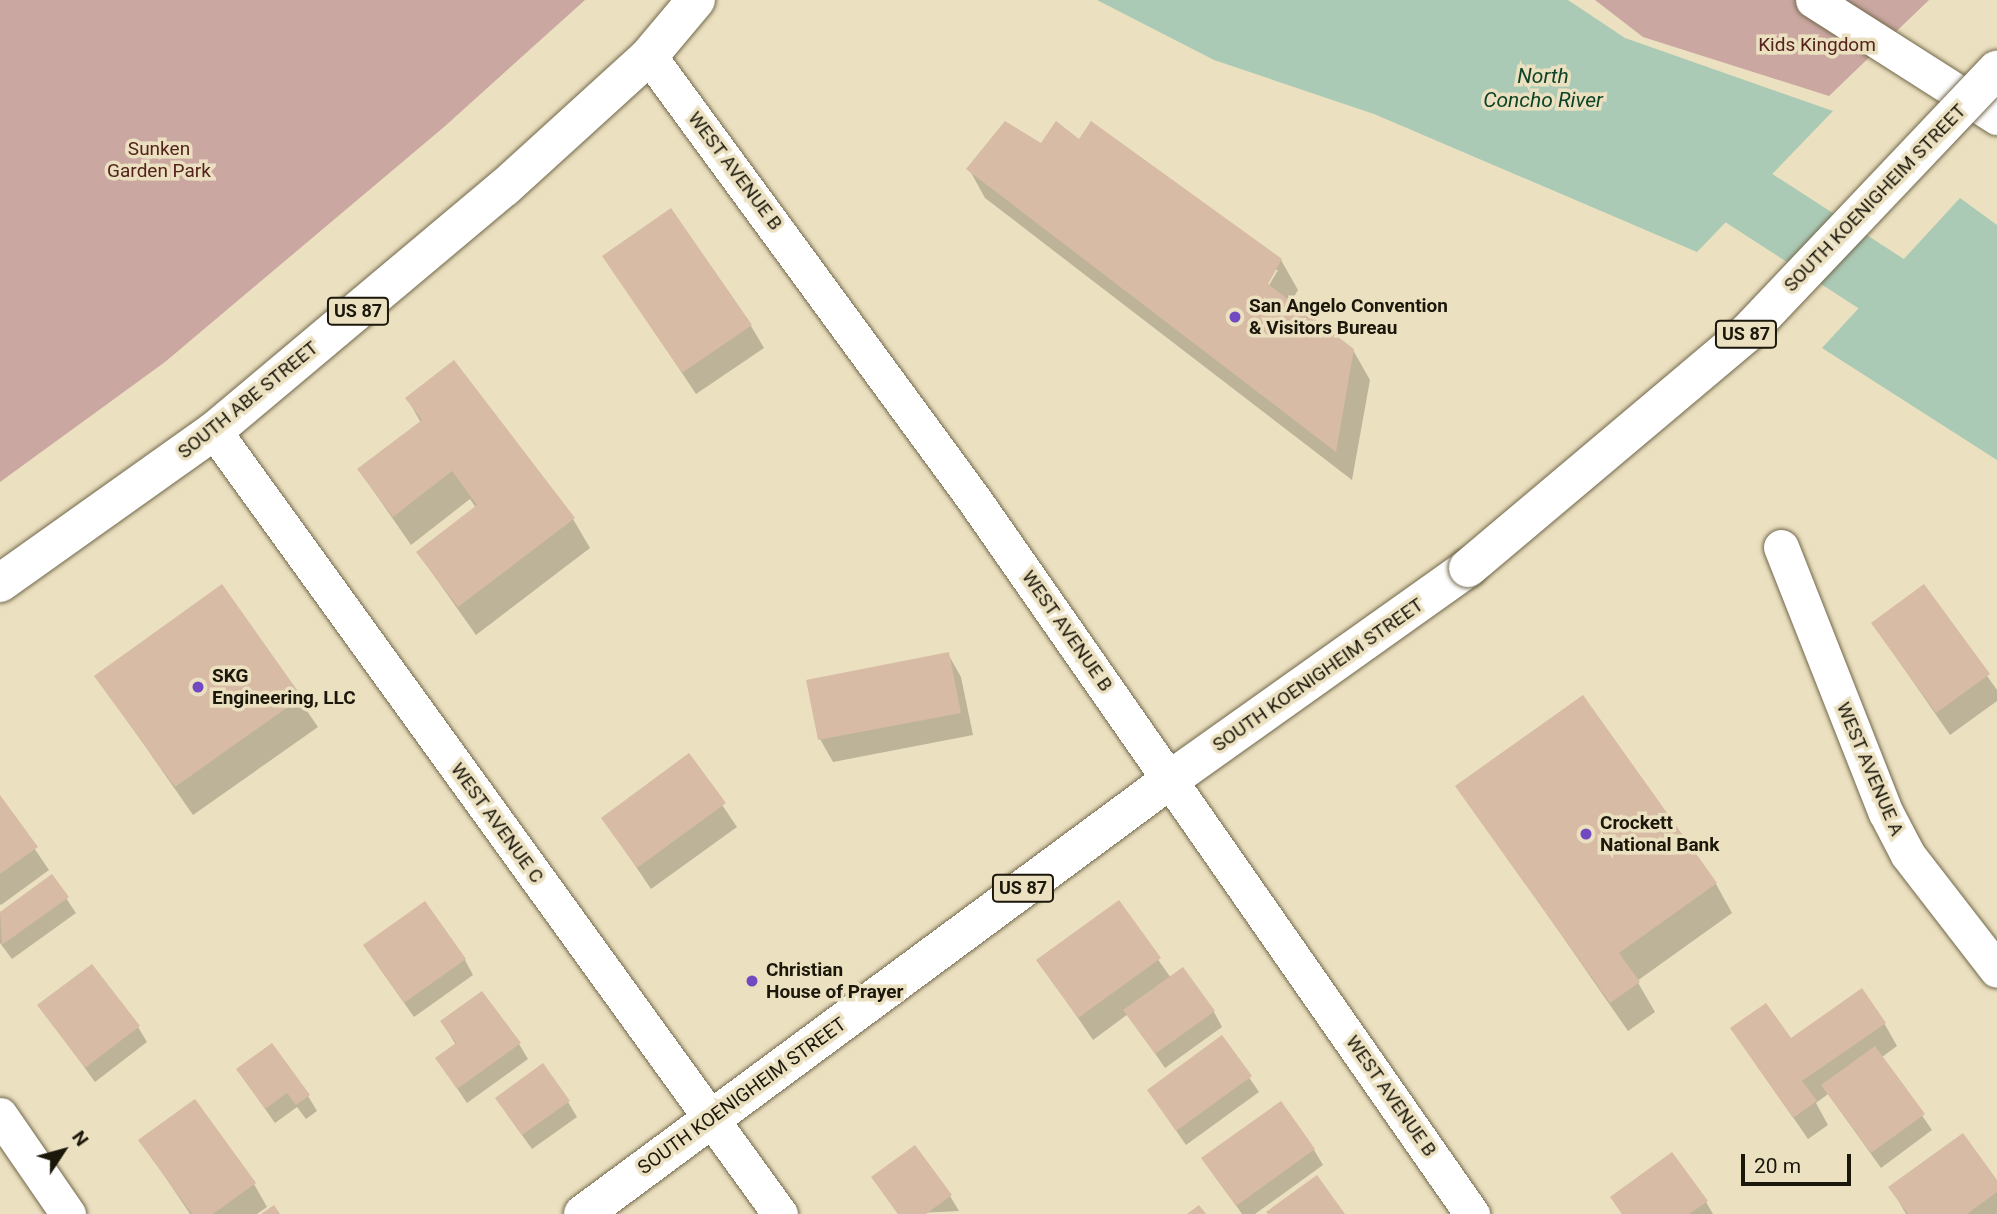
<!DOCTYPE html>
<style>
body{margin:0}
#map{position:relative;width:1997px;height:1214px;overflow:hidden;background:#ebe0c0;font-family:Roboto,sans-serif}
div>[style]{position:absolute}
.green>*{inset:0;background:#caa7a1}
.water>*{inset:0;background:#abcab5}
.shadow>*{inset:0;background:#0003}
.river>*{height:66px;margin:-33px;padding:0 33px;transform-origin:33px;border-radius:33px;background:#abcab5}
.building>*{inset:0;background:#d7bba4}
.roads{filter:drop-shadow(0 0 2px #71674a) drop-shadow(0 0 2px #71674a)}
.minor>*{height:35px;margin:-17.5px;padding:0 17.5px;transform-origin:17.5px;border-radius:17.5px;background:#fff}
.major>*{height:38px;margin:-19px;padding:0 19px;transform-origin:19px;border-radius:19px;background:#fff}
.bridges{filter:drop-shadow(0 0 2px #71674a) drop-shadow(0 0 2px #71674a)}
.major-bridge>*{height:38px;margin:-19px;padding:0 19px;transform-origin:19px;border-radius:19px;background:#fff}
.dots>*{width:19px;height:19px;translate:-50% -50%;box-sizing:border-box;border:4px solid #ebe0c0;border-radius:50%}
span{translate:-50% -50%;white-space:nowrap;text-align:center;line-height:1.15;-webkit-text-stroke:7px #ebe0c0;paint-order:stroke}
.shield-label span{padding:2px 5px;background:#ebe0c0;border:2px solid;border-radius:5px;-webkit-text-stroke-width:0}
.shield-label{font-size:18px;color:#1b170b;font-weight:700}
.park-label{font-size:19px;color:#54231d}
.street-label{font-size:19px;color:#1b170b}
.poi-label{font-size:19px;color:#1b170b;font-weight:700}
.left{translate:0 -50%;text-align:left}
.water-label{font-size:21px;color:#0c4326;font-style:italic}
.north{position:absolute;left:28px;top:1116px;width:70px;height:70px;-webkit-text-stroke:5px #ebe0c0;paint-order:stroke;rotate:54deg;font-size:19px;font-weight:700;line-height:28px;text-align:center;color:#1b170b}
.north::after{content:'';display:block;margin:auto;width:24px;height:32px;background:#1b170b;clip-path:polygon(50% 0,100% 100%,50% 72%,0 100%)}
.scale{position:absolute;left:1741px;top:1154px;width:110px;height:32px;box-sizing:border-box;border:4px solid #1b170b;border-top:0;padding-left:9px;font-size:21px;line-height:24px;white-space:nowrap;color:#1b170b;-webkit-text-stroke:5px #ebe0c0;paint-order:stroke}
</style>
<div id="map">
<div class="green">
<i style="clip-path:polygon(0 0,585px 0,444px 127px,165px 362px,0 482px)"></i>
<i style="clip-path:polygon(1595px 0,1929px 0,1829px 96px,1643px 37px)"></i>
</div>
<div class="water">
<i style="clip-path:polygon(1097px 0,1568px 0,1625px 38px,1833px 111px,1697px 252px,1374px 114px,1214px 60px)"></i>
<i style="clip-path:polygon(1960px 198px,1997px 225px,1997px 460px,1822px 348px)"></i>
</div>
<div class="shadow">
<i style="clip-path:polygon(evenodd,1080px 142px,1281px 260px,1298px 290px,1290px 303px,1353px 350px,1370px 380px,1352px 480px,985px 198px,969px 169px,1041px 145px,1080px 142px,1274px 270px,1278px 270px,1265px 292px,1262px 291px,1274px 270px)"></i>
<i style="clip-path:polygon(604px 256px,751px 326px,764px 348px,696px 394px)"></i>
<i style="clip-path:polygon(407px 398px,573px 519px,590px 548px,476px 635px,418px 553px,476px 508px,470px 499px,411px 545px,359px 470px,421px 423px)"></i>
<i style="clip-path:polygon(221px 586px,318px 727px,193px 815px,97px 677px)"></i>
<i style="clip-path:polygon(1924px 587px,1997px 690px,1997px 701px,1950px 735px,1873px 624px)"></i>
<i style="clip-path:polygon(948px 654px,961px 677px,973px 735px,833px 762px,820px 739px)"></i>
<i style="clip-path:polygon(689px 756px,737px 827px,651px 889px,603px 818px)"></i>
<i style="clip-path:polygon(1458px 786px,1716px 884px,1732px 913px,1637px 981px,1655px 1012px,1628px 1031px)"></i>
<i style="clip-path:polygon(0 798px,49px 870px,1px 905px,0 904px)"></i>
<i style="clip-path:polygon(52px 877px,76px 913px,12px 959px,0 943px,0 914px)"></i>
<i style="clip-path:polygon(1118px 903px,1171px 978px,1214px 1012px,1222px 1027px,1165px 1068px,1128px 1014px,1093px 1040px,1039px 961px)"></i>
<i style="clip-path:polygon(374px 960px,465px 960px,473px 975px,414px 1017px)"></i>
<i style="clip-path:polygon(40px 1006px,138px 1027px,147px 1042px,95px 1082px)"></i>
<i style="clip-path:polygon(442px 1022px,519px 1044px,528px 1059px,467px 1103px,437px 1059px,456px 1045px)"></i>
<i style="clip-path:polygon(1884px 1023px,1897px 1046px,1882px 1057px,1932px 1130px,1881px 1168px,1828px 1094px,1816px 1103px,1828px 1125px,1808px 1139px,1732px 1029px,1791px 1041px)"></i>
<i style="clip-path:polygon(1222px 1038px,1259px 1092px,1186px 1145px,1149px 1091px)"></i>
<i style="clip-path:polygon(238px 1070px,308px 1096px,317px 1111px,306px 1119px,297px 1107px,275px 1123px)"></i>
<i style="clip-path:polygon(568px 1102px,577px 1117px,532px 1149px,506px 1113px)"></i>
<i style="clip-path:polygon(141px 1141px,254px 1184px,267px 1207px,257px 1214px,190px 1214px)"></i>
<i style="clip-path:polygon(1314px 1150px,1323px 1165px,1255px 1214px,1242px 1214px,1204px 1159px)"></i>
<i style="clip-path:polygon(873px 1178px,950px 1196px,959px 1211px,898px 1214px)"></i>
<i style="clip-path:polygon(1997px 1183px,1997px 1214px,1906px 1214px,1891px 1188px)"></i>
<i style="clip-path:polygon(1612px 1198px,1706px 1202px,1713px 1214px,1622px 1214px)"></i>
</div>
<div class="river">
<i style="left:1673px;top:149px;width:386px;rotate:32.9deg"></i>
</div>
<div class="building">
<i style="clip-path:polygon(1005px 121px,1041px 143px,1056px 121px,1079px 139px,1091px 121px,1282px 259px,1268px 284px,1354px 349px,1336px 452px,966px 169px)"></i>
<i style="clip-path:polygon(671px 208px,752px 325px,682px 373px,602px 256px)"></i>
<i style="clip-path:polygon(454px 360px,575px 518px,458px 607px,416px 552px,477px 505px,452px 471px,393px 517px,357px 469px,422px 420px,405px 398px)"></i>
<i style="clip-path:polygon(222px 584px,302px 697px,175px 787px,94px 676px)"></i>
<i style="clip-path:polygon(1924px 584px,1990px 674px,1936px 713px,1871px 623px)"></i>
<i style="clip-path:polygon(949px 652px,961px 713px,818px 740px,806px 680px)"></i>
<i style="clip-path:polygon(1583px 695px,1717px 883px,1619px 953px,1640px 982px,1610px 1003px,1455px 786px)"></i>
<i style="clip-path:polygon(689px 753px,726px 803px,637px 868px,601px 818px)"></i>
<i style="clip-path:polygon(0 795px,38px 847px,0 874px)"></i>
<i style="clip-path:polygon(52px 874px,69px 897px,2px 945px,0 912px)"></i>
<i style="clip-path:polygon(1119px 900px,1161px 958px,1078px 1018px,1036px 960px)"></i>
<i style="clip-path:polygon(425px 901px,466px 959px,404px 1003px,363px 945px)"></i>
<i style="clip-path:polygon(92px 964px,140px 1026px,85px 1068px,37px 1005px)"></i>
<i style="clip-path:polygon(1183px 967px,1215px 1011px,1155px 1054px,1123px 1010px)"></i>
<i style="clip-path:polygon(1862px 988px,1886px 1023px,1802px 1081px,1817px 1101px,1793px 1118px,1730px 1028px,1766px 1003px,1791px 1038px)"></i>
<i style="clip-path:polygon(482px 991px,521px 1043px,457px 1089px,435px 1058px,456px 1043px,440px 1021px)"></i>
<i style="clip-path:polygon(1222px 1035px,1252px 1076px,1176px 1131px,1147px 1090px)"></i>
<i style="clip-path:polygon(272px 1043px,310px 1095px,296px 1105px,287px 1093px,265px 1109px,236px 1069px)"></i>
<i style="clip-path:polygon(1875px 1046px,1925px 1114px,1871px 1153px,1821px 1085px)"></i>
<i style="clip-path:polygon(543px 1063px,570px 1101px,522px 1135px,495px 1098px)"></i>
<i style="clip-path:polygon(195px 1099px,256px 1183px,213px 1214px,192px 1214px,138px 1140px)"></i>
<i style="clip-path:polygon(1281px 1101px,1315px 1149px,1236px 1206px,1201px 1158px)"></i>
<i style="clip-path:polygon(1963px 1133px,1997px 1180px,1997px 1192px,1967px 1214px,1908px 1214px,1888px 1187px)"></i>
<i style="clip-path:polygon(915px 1145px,952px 1195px,926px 1214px,898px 1214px,871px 1177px)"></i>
<i style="clip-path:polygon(1672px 1152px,1708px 1201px,1689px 1214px,1622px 1214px,1610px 1197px)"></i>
<i style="clip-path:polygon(1317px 1175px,1345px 1214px,1268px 1214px,1266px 1212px)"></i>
<i style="clip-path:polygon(274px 1205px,280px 1214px,261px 1214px)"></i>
<i style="clip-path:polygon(1199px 1205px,1206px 1214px,1187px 1214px)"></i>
</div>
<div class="roads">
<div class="minor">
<i style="left:1813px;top:0;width:218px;rotate:32.5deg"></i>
<i style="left:649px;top:56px;width:548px;rotate:53.76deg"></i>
<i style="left:973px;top:498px;width:873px;rotate:55.13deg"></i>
<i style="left:214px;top:431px;width:966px;rotate:54.14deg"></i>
<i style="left:1781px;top:547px;width:286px;rotate:68.5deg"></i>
<i style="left:1886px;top:813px;width:47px;rotate:62.4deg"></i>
<i style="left:1908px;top:855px;width:145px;rotate:52.3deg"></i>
<i style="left:0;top:1115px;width:120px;rotate:55.5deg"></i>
</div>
<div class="major">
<i style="left:0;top:583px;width:262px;rotate:-35.4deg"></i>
<i style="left:214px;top:431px;width:378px;rotate:-40deg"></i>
<i style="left:504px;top:188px;width:196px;rotate:-42.3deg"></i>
<i style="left:649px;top:56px;width:73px;rotate:-50deg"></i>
<i style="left:583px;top:1214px;width:731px;rotate:-36.49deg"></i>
<i style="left:1171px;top:779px;width:364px;rotate:-35.4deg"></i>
</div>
</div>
<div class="bridges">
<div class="major-bridge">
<i style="left:1468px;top:568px;width:365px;rotate:-40.1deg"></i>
<i style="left:1747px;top:333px;width:363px;rotate:-46.5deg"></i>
</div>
</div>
<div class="dots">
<i style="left:1235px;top:317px;background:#7249c1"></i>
<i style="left:198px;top:687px;background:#7249c1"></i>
<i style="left:1586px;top:834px;background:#7249c1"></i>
<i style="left:752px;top:981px;background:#7249c1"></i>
</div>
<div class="shield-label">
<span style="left:358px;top:311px">US 87</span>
<span style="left:1746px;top:334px">US 87</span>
<span style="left:1023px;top:888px">US 87</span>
</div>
<div class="park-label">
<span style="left:1817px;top:45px">Kids Kingdom</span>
<span style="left:159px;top:160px">Sunken<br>Garden Park</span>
</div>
<div class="street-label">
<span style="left:735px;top:171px;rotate:53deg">WEST AVENUE B</span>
<span style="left:1875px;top:198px;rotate:-46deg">SOUTH KOENIGHEIM STREET</span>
<span style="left:248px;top:400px;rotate:-39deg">SOUTH ABE STREET</span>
<span style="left:1067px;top:631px;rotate:55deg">WEST AVENUE B</span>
<span style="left:1318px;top:675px;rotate:-35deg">SOUTH KOENIGHEIM STREET</span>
<span style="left:1870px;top:769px;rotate:67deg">WEST AVENUE A</span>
<span style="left:497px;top:823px;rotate:54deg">WEST AVENUE C</span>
<span style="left:742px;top:1096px;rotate:-36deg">SOUTH KOENIGHEIM STREET</span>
<span style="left:1391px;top:1096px;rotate:55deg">WEST AVENUE B</span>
</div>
<div class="poi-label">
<span class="left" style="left:1249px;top:317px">San Angelo Convention<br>&amp; Visitors Bureau</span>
<span class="left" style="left:212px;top:687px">SKG<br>Engineering, LLC</span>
<span class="left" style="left:1600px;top:834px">Crockett<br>National Bank</span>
<span class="left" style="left:766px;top:981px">Christian<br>House of Prayer</span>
</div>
<div class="water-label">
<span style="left:1543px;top:88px">North<br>Concho River</span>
</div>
<div class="north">N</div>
<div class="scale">20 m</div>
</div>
